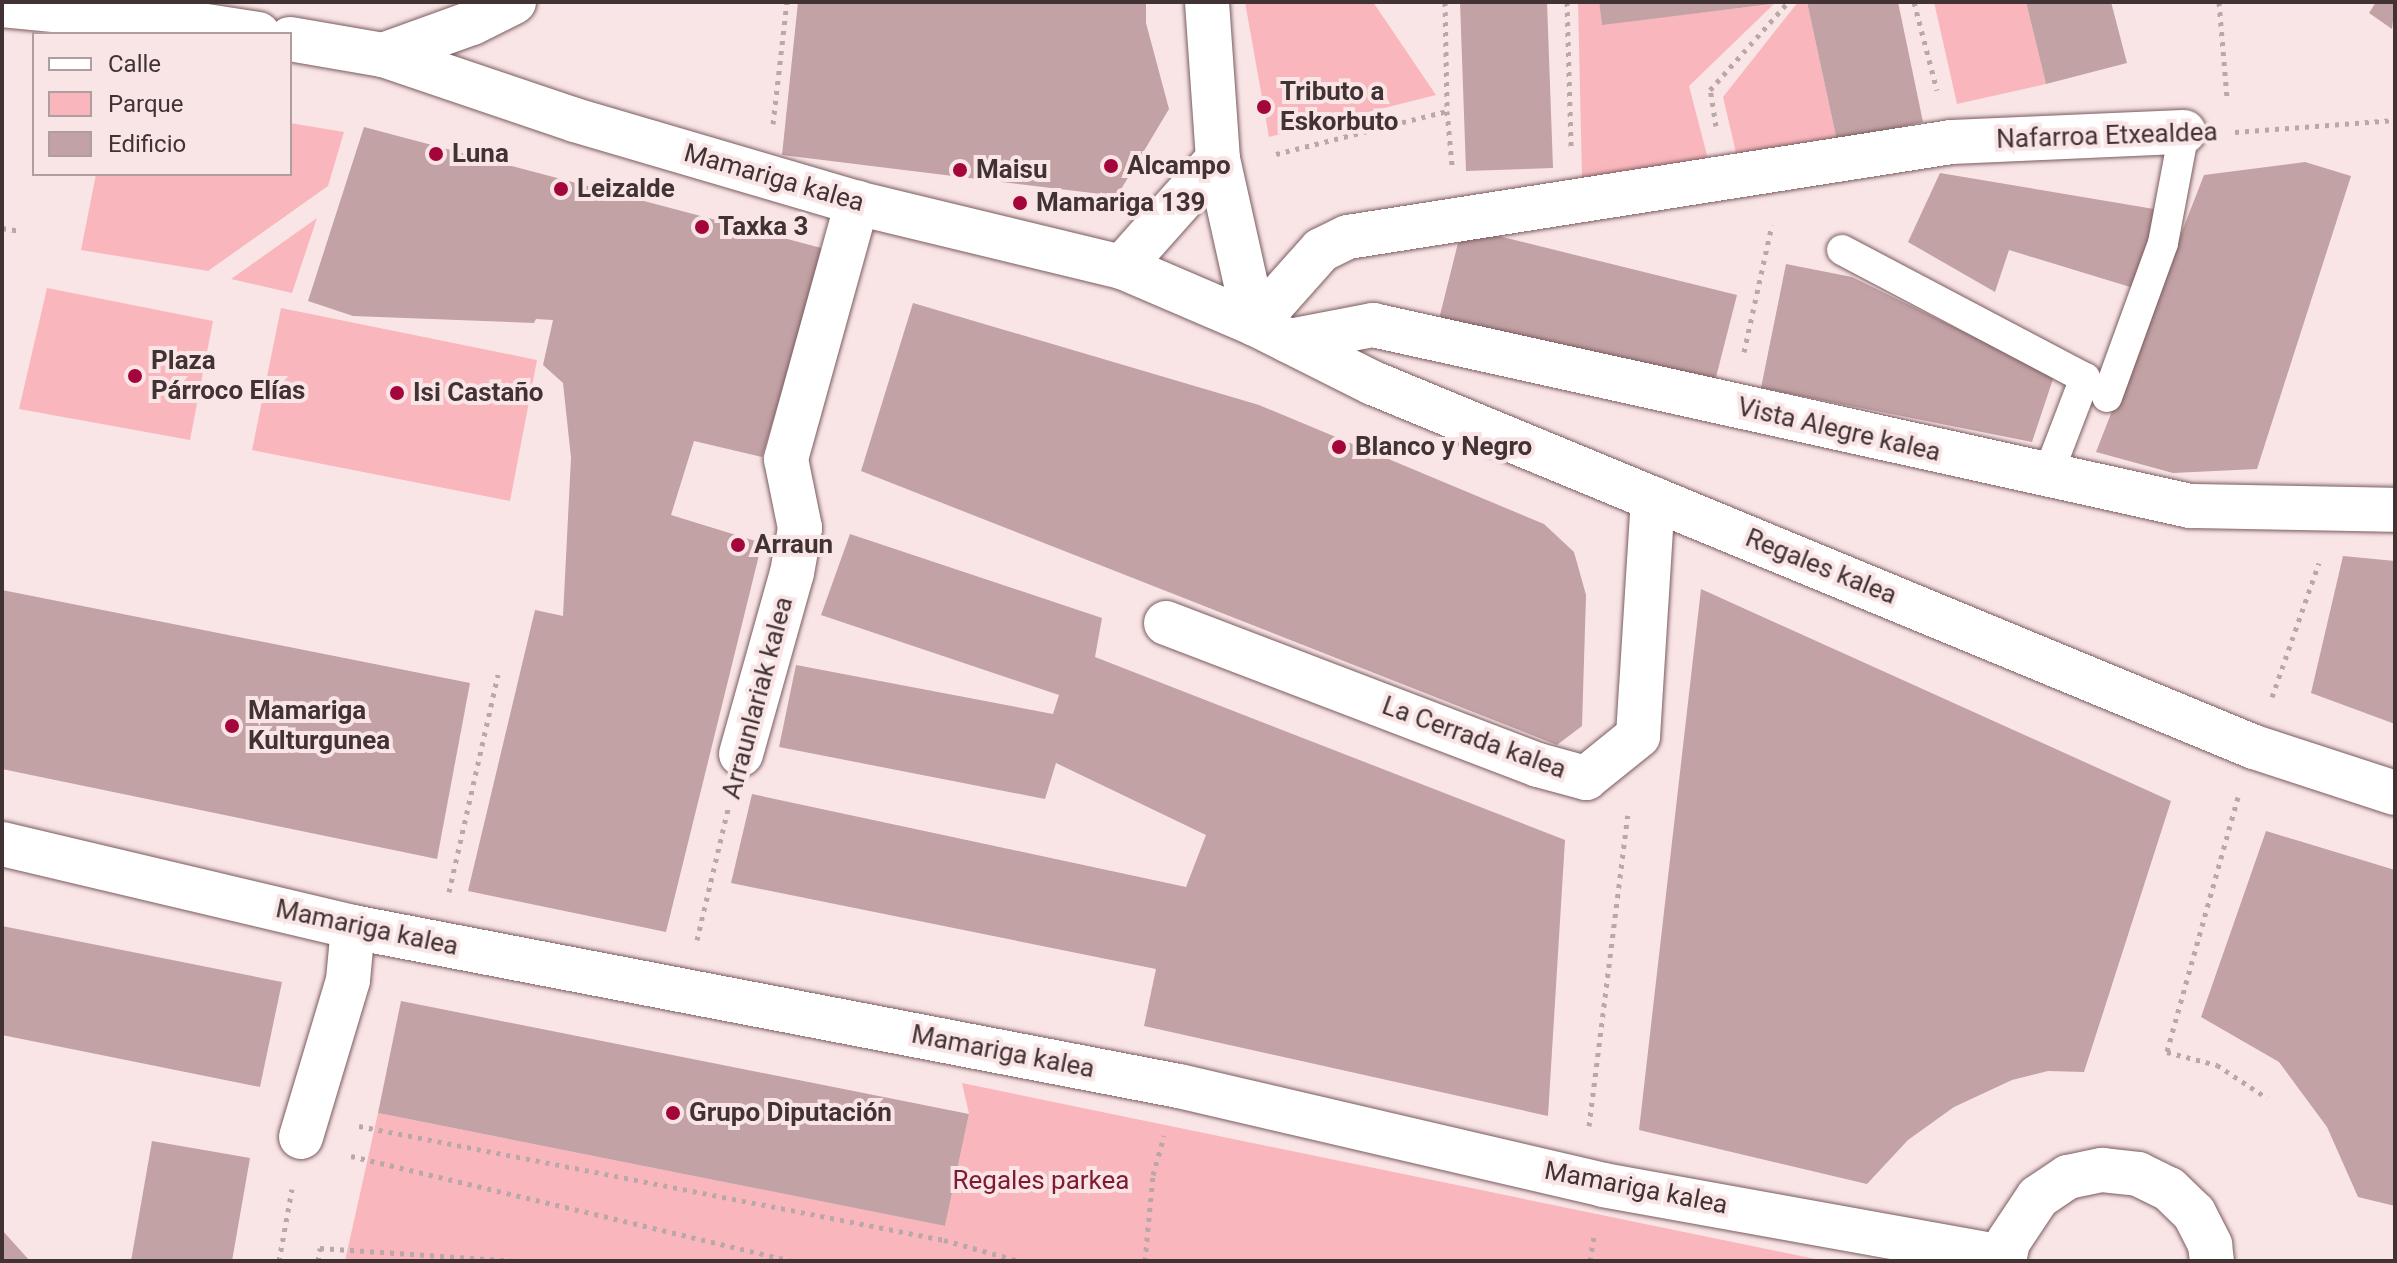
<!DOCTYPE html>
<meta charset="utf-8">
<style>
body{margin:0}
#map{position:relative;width:2397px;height:1263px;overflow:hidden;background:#fae5e6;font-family:Roboto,sans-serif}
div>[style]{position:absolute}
.green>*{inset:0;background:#f9b7bd}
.building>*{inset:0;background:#c2a2a4}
.path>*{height:5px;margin-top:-2.5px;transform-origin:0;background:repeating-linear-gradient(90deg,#baa8a9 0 4px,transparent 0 10px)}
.roads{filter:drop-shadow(0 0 2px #7a5c5f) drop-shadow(0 0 2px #7a5c5f)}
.service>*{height:30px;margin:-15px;padding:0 15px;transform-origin:15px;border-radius:15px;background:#fff}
.pedestrian>*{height:44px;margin:-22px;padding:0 22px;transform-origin:22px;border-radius:22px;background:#fff}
.minor>*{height:44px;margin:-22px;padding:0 22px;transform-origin:22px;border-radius:22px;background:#fff}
.dots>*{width:22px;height:22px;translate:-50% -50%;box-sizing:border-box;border:4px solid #fae5e6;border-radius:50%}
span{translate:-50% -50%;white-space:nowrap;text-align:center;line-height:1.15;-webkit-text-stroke:8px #fae5e6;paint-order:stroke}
.poi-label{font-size:26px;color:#413334;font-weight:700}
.left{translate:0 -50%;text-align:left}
.street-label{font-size:26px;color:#413334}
.park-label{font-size:26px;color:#7e1a31}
.frame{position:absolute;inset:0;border:4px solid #413334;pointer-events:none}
.legend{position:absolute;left:32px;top:32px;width:260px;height:144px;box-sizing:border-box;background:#fae5e6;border:2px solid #b09e9f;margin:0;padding:10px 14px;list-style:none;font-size:24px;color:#413334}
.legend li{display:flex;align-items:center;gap:16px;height:40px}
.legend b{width:40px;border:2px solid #b09e9f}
</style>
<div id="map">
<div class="green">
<i style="clip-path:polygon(1245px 2px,1373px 2px,1436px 95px,1269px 137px)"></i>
<i style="clip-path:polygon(1578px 2px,1599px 2px,1602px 24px,1774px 4px,1689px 86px,1708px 159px,1582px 179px)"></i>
<i style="clip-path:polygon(1798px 2px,1807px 2px,1837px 141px,1737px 157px,1723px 97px)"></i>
<i style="clip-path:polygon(1934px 2px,2026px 2px,2046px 84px,1957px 104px)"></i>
<i style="clip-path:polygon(290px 123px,344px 132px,328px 186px,208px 271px,81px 250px,96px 174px,290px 174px)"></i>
<i style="clip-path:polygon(317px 218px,292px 293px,231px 279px)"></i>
<i style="clip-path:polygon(47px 288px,213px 321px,190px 440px,19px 409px)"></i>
<i style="clip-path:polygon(281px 308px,537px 360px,510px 501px,252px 450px)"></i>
<i style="clip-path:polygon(962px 1083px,1825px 1261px,345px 1261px,378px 1113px,945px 1226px,969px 1114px)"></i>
</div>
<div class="building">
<i style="clip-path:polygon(798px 2px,1146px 2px,1146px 23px,1169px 109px,1117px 196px,782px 155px)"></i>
<i style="clip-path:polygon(1460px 2px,1547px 2px,1553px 168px,1466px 171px)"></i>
<i style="clip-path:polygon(1599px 2px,1772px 2px,1772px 4px,1602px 25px)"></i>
<i style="clip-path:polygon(1807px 2px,1898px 2px,1923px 122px,1837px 141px)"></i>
<i style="clip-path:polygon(2026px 2px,2111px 2px,2127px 63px,2046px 84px)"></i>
<i style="clip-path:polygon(2376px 2px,2395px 2px,2392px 29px,2369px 13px)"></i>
<i style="clip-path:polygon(364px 127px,825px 249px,762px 457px,694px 441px,671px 515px,762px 543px,666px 932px,468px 891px,535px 610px,563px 616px,571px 458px,563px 383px,543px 365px,553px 320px,536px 319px,534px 323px,353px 316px,308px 301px)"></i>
<i style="clip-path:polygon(2305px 162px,2351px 176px,2257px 469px,2173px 473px,2096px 452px,2204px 175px)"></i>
<i style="clip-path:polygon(1940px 173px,2160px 210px,2140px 290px,2009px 250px,1995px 292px,1908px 242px)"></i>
<i style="clip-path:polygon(1462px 227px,1737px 295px,1714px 385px,1439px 319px)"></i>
<i style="clip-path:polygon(1786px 264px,1852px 277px,2054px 376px,2032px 442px,1761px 388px)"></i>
<i style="clip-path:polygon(913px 303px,1259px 405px,1544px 524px,1574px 552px,1586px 595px,1582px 726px,1557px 745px,861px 471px)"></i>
<i style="clip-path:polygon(850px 534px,1102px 618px,1095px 657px,1565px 840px,1548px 1116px,1144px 1026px,1156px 969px,731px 883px,752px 794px,1186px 887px,1206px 835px,1056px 763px,1045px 799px,779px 747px,796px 665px,1053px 714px,1059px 695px,821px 615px)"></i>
<i style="clip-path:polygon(2343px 556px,2395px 561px,2395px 724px,2311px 693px)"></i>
<i style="clip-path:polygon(1701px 589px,2171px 801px,2084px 1072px,2048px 1071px,2012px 1080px,1954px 1107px,1908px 1140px,1867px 1184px,1639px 1130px)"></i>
<i style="clip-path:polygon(2px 590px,470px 683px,437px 859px,2px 769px)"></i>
<i style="clip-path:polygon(2266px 831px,2395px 870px,2395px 1206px,2358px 1197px,2327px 1127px,2279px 1062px,2201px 1017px)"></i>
<i style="clip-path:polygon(2px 926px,282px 982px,260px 1087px,2px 1035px)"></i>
<i style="clip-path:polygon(401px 1001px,969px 1114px,945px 1226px,378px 1113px)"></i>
<i style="clip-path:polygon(152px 1141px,250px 1158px,232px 1261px,131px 1261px)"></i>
<i style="clip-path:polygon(2px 1230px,30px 1261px,2px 1261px)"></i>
</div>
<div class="path">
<i style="left:1445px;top:2px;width:109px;rotate:88.9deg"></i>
<i style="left:1447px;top:111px;width:54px;rotate:84.7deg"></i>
<i style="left:1567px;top:2px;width:147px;rotate:88.4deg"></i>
<i style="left:1914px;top:2px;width:91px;rotate:75.4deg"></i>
<i style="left:2219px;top:2px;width:95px;rotate:85.2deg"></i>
<i style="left:773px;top:124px;width:123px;rotate:-83.5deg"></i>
<i style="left:1716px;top:126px;width:36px;rotate:-99deg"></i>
<i style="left:1710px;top:90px;width:118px;rotate:-48.4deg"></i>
<i style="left:2235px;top:132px;width:160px;rotate:-4.3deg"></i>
<i style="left:1276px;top:154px;width:176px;rotate:-14.1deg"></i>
<i style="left:2px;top:228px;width:19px;rotate:9deg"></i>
<i style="left:1744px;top:352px;width:130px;rotate:-77.6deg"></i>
<i style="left:2272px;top:697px;width:142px;rotate:-70.7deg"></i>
<i style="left:2238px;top:797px;width:265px;rotate:105.6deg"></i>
<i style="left:2167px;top:1052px;width:52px;rotate:14.6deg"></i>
<i style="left:2217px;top:1065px;width:60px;rotate:33.4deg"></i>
<i style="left:449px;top:892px;width:223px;rotate:-77.3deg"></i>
<i style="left:697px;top:940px;width:139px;rotate:-76.7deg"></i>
<i style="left:359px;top:1126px;width:596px;rotate:11.03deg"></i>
<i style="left:944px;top:1240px;width:78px;rotate:15.6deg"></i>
<i style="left:1589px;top:1126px;width:313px;rotate:-82.9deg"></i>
<i style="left:351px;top:1156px;width:454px;rotate:13.4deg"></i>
<i style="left:279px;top:1261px;width:73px;rotate:-79.8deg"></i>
<i style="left:318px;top:1261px;width:13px;rotate:-81deg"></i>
<i style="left:320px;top:1248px;width:194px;rotate:3.8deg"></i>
<i style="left:1145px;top:1261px;width:86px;rotate:-84.7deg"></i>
<i style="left:1153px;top:1175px;width:41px;rotate:-74.2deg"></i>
<i style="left:1590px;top:1261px;width:24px;rotate:-81deg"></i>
</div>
<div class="roads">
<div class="service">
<i style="left:1842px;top:250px;width:275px;rotate:27.8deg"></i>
<i style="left:2085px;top:378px;width:106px;rotate:111deg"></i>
<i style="left:2107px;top:397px;width:164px;rotate:-70deg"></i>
<i style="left:2163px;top:243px;width:113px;rotate:-79.3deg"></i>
</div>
<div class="pedestrian">
<i style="left:741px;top:754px;width:188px;rotate:-74.3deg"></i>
<i style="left:792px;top:573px;width:46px;rotate:-79.9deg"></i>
<i style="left:800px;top:528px;width:70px;rotate:-101.5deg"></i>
<i style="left:786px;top:459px;width:266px;rotate:-74.5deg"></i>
<i style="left:301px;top:1137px;width:164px;rotate:-73.3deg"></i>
<i style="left:348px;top:980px;width:53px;rotate:-84.6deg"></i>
</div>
<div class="minor">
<i style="left:1207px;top:2px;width:157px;rotate:86deg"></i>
<i style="left:1218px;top:159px;width:169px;rotate:77.4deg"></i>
<i style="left:2px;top:5px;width:186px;rotate:5.6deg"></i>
<i style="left:187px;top:23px;width:72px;rotate:8.8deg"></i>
<i style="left:290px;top:39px;width:94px;rotate:9.8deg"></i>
<i style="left:383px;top:55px;width:203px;rotate:18.7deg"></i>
<i style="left:575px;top:120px;width:294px;rotate:16.4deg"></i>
<i style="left:857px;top:203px;width:273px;rotate:13.6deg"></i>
<i style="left:1122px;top:267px;width:145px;rotate:23.2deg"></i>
<i style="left:1255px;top:324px;width:132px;rotate:26.6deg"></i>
<i style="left:1373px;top:383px;width:953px;rotate:22.45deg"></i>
<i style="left:2254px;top:747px;width:148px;rotate:18.1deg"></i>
<i style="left:383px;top:55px;width:95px;rotate:-19.8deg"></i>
<i style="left:472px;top:23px;width:47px;rotate:-26.6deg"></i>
<i style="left:1122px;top:267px;width:144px;rotate:-48.4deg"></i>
<i style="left:1255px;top:324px;width:99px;rotate:-48.3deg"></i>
<i style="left:1321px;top:250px;width:30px;rotate:-26deg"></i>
<i style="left:1348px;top:237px;width:610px;rotate:-8.95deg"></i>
<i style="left:1951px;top:142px;width:233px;rotate:-2.5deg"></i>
<i style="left:1289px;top:341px;width:86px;rotate:-10.8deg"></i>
<i style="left:1373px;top:325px;width:837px;rotate:12.49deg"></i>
<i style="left:2190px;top:506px;width:205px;rotate:1.1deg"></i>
<i style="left:1166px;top:623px;width:398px;rotate:20.9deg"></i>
<i style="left:1538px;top:765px;width:50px;rotate:15.2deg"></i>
<i style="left:1586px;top:778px;width:67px;rotate:-38.9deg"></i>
<i style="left:1638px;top:736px;width:238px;rotate:-86.4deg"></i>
<i style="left:2px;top:844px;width:361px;rotate:13.3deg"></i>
<i style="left:353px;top:927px;width:841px;rotate:10.9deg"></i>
<i style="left:1179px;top:1086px;width:435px;rotate:13.1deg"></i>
<i style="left:1603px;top:1185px;width:407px;rotate:10.2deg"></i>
<i style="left:2004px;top:1261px;width:19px;rotate:-78deg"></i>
<i style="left:2008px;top:1242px;width:54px;rotate:-56.3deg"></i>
<i style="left:2038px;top:1197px;width:36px;rotate:-34deg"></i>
<i style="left:2068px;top:1177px;width:35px;rotate:-12deg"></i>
<i style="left:2102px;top:1170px;width:36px;rotate:6deg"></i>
<i style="left:2138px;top:1174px;width:34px;rotate:26deg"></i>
<i style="left:2169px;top:1189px;width:35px;rotate:44deg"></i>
<i style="left:2194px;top:1213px;width:36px;rotate:63deg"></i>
<i style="left:2210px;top:1245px;width:16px;rotate:83deg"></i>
</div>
</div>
<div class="dots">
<i style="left:1264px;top:107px;background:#a3063a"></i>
<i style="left:436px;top:154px;background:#a3063a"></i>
<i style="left:1111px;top:166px;background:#a3063a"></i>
<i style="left:960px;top:170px;background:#a3063a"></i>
<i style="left:561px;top:189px;background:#a3063a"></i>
<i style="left:1020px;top:203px;background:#a3063a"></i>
<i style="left:702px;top:227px;background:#a3063a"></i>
<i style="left:135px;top:376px;background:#a3063a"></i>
<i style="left:397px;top:393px;background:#a3063a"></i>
<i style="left:1339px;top:447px;background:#a3063a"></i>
<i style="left:738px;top:545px;background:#a3063a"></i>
<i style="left:232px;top:726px;background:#a3063a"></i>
<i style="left:673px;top:1113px;background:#a3063a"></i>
</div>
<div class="poi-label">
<span class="left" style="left:1280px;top:107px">Tributo a<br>Eskorbuto</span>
<span class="left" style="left:452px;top:154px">Luna</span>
<span class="left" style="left:1127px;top:166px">Alcampo</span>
<span class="left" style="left:976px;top:170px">Maisu</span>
<span class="left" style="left:577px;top:189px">Leizalde</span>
<span class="left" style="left:1036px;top:203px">Mamariga 139</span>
<span class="left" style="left:718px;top:227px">Taxka 3</span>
<span class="left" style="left:151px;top:376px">Plaza<br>Párroco Elías</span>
<span class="left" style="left:413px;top:393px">Isi Castaño</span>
<span class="left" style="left:1355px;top:447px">Blanco y Negro</span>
<span class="left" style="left:754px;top:545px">Arraun</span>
<span class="left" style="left:248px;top:726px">Mamariga<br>Kulturgunea</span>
<span class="left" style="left:689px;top:1113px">Grupo Diputación</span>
</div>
<div class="street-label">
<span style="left:2107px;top:136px;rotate:-2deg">Nafarroa Etxealdea</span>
<span style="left:774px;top:178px;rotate:16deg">Mamariga kalea</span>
<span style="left:1839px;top:430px;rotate:13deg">Vista Alegre kalea</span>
<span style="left:1821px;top:567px;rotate:22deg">Regales kalea</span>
<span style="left:758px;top:698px;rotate:-75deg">Arraunlariak kalea</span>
<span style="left:1474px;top:738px;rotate:20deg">La Cerrada kalea</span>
<span style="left:367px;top:928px;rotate:12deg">Mamariga kalea</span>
<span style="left:1003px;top:1052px;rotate:11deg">Mamariga kalea</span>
<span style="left:1636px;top:1188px;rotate:11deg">Mamariga kalea</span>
</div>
<div class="park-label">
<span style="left:1041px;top:1181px">Regales parkea</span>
</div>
<div class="frame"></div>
<ul class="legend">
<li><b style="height:10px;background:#fff"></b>Calle</li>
<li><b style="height:22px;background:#f9b7bd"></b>Parque</li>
<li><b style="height:22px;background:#c2a2a4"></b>Edificio</li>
</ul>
</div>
